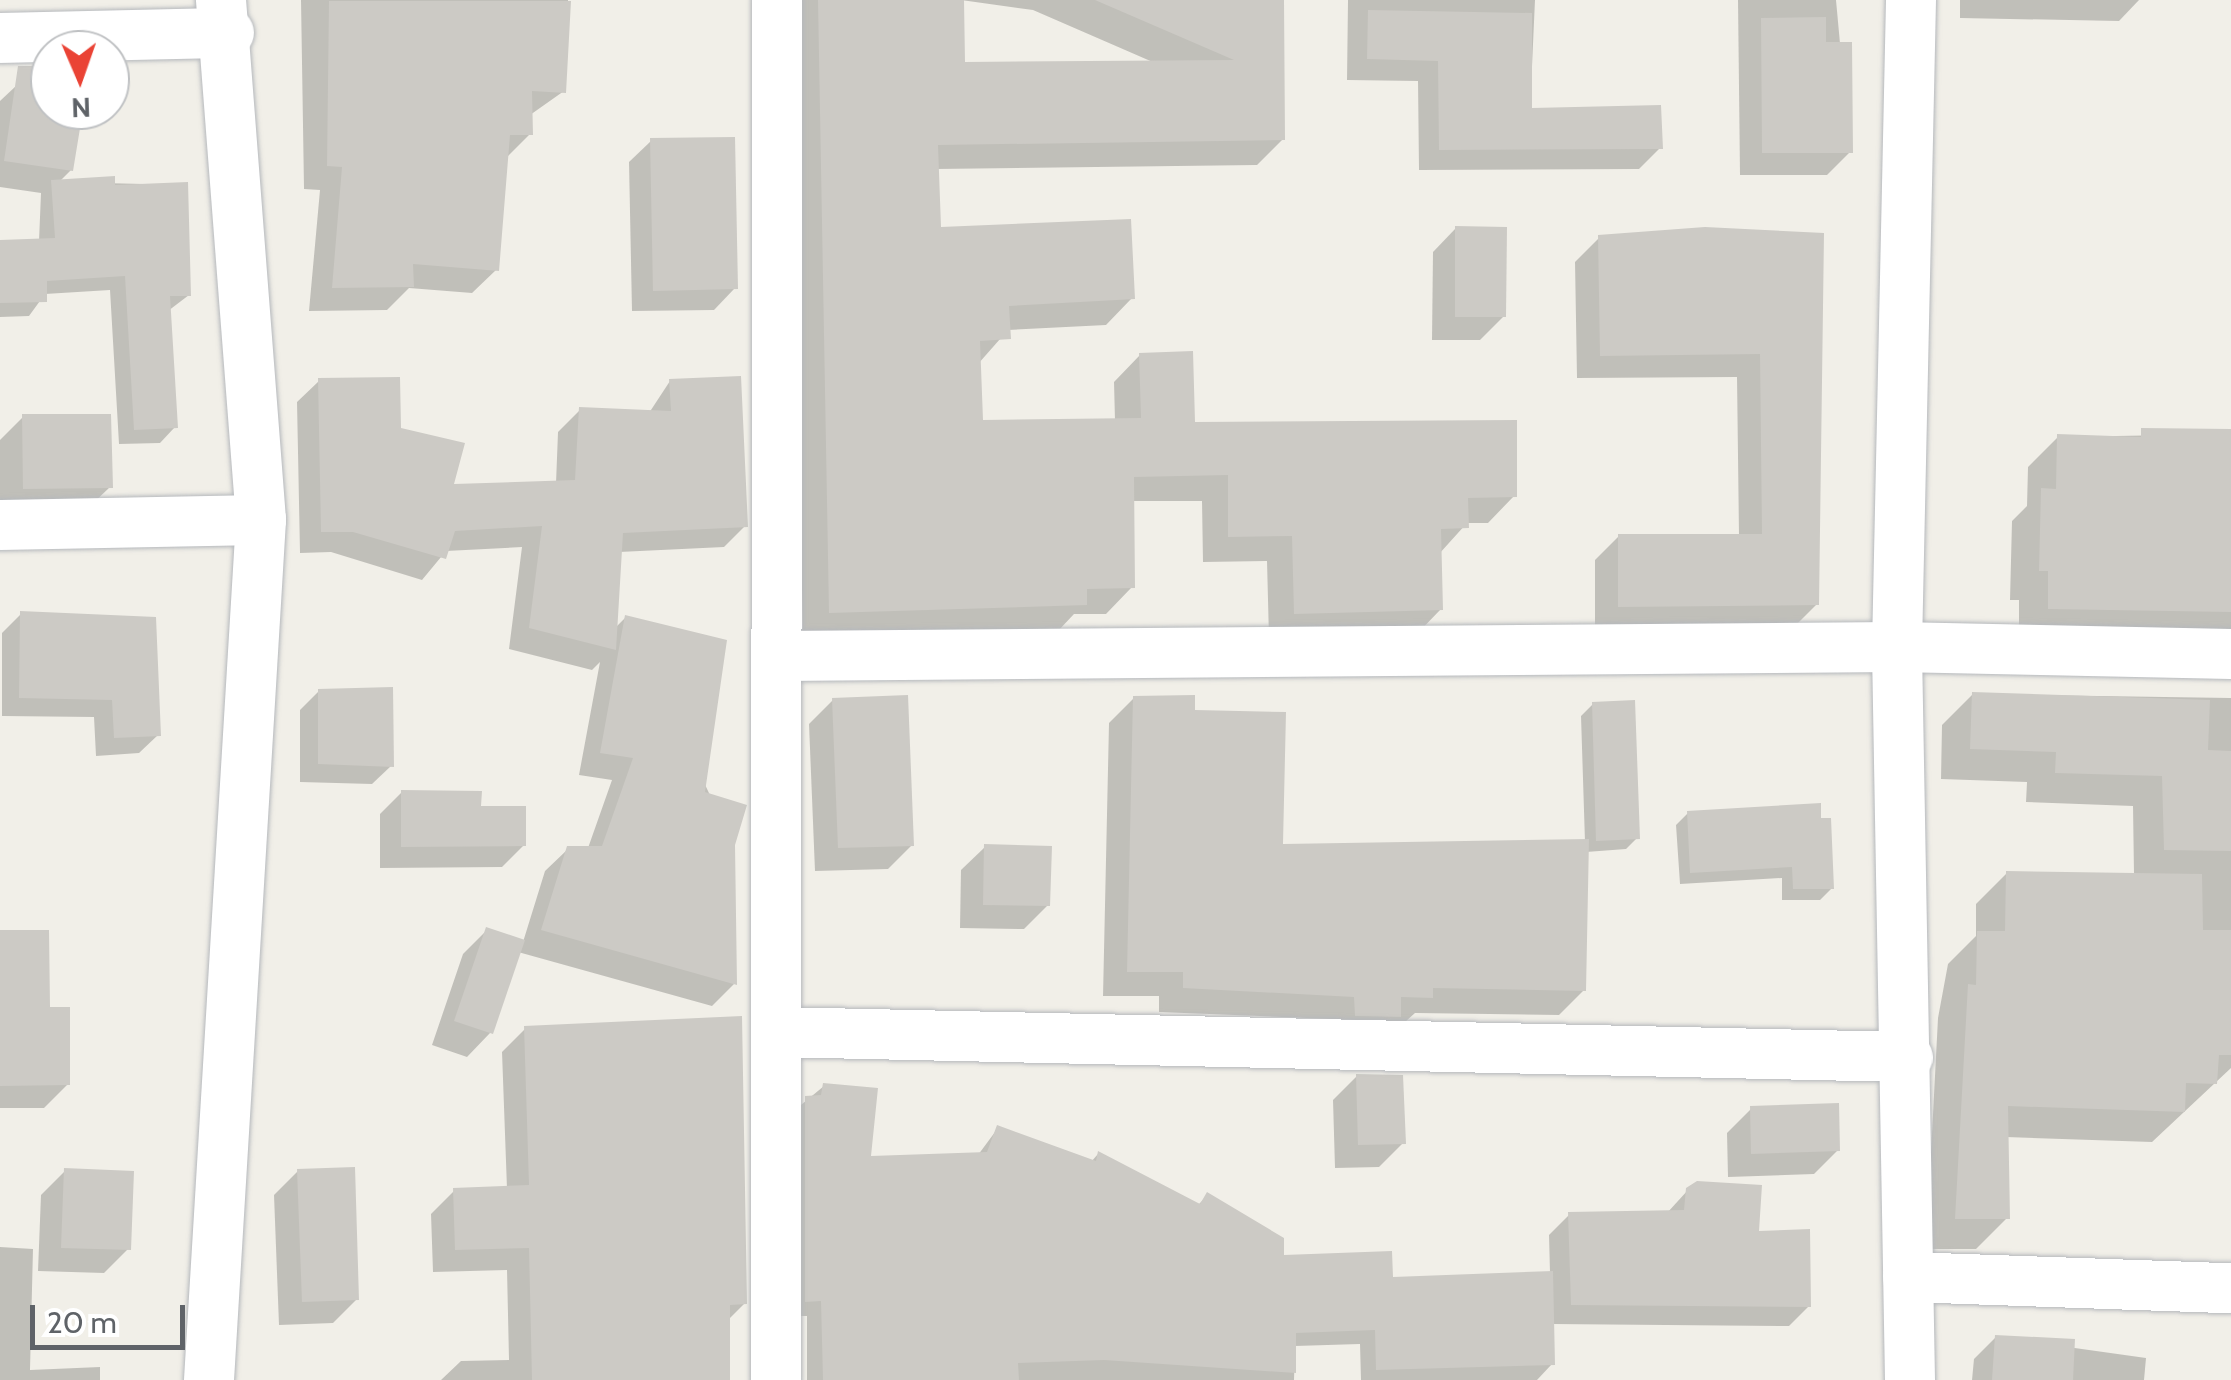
<!DOCTYPE html>
<style>
body{margin:0}
#map{position:relative;width:2231px;height:1380px;overflow:hidden;background:#f1efe8;font-family:Cabin,sans-serif}
div>[style]{position:absolute}
.shadow>*{inset:0;background:#0003}
.building>*{inset:0;background:#cccac5}
.roads{filter:drop-shadow(0 0 2px #b5b8bc) drop-shadow(0 0 2px #b5b8bc)}
.minor>*{height:50px;margin:-25px;padding:0 25px;transform-origin:25px;border-radius:25px;background:#fff}
span{translate:-50% -50%;white-space:nowrap;text-align:center;line-height:1.15;-webkit-text-stroke:9px #fff;paint-order:stroke}
.north{position:absolute;left:30px;top:30px;width:100px;height:100px;box-sizing:border-box;background:#fff;border:2px solid #bfc1c3;border-radius:50%;rotate:178deg;font-size:28px;font-weight:700;line-height:40px;text-align:center;color:#5f6368}
.north::after{content:'';display:block;margin:auto;width:35px;height:45px;background:#ea4335;clip-path:polygon(50% 0,100% 100%,50% 72%,0 100%)}
.scale{position:absolute;left:30px;top:1305px;width:155px;height:45px;box-sizing:border-box;border:5px solid #5f6368;border-top:0;padding-left:12px;font-size:30px;line-height:35px;white-space:nowrap;color:#5f6368;-webkit-text-stroke:8px #fff;paint-order:stroke}
</style>
<div id="map">
<div class="shadow">
<i style="clip-path:polygon(301px 0,568px 0,564px 91px,530px 115px,530px 134px,506px 158px,496px 270px,472px 293px,409px 288px,387px 310px,309px 311px,320px 190px,304px 189px)"></i>
<i style="clip-path:polygon(evenodd,790px 0,1281px 0,1283px 139px,1257px 165px,936px 169px,939px 230px,1132px 298px,1106px 325px,1008px 330px,978px 364px,980px 422px,1115px 421px,1114px 382px,1140px 355px,1193px 425px,1514px 496px,1488px 523px,1467px 523px,1439px 554px,1441px 609px,1415px 636px,1269px 639px,1267px 561px,1203px 562px,1202px 501px,1132px 501px,1132px 587px,1106px 614px,1074px 614px,1058px 631px,803px 638px,790px 0,961px 0,1033px 10px,1155px 63px,962px 65px,961px 0)"></i>
<i style="clip-path:polygon(1348px 0,1535px 0,1530px 111px,1660px 148px,1639px 169px,1419px 170px,1418px 81px,1347px 80px)"></i>
<i style="clip-path:polygon(1738px 0,1836px 0,1850px 152px,1827px 175px,1740px 175px)"></i>
<i style="clip-path:polygon(1960px 0,2139px 0,2119px 21px,1960px 18px)"></i>
<i style="clip-path:polygon(17px 85px,50px 89px,50px 110px,80px 110px,71px 170px,59px 182px,186px 185px,189px 295px,168px 311px,175px 427px,160px 443px,119px 444px,110px 290px,45px 294px,29px 316px,0 317px,0 243px,39px 241px,41px 193px,0 187px,0 101px)"></i>
<i style="clip-path:polygon(651px 141px,735px 288px,714px 310px,632px 311px,629px 162px)"></i>
<i style="clip-path:polygon(1456px 228px,1504px 316px,1480px 340px,1432px 340px,1433px 252px)"></i>
<i style="clip-path:polygon(1822px 235px,1817px 604px,1793px 628px,1595px 630px,1595px 560px,1619px 536px,1739px 536px,1737px 377px,1577px 378px,1575px 262px,1599px 238px)"></i>
<i style="clip-path:polygon(319px 381px,398px 430px,451px 487px,556px 483px,558px 432px,580px 410px,649px 413px,670px 381px,745px 526px,724px 547px,619px 552px,614px 629px,626px 617px,733px 844px,734px 984px,712px 1006px,518px 952px,490px 1033px,467px 1057px,432px 1045px,463px 954px,487px 930px,523px 942px,545px 871px,568px 849px,588px 848px,612px 780px,579px 775px,600px 662px,592px 670px,509px 649px,522px 547px,446px 551px,422px 580px,331px 552px,300px 553px,297px 402px)"></i>
<i style="clip-path:polygon(23px 417px,110px 487px,86px 510px,0 512px,0 440px)"></i>
<i style="clip-path:polygon(2231px 434px,2231px 639px,2019px 638px,2019px 600px,2010px 600px,2012px 521px,2027px 506px,2028px 467px,2058px 437px)"></i>
<i style="clip-path:polygon(21px 614px,158px 735px,139px 753px,96px 756px,94px 717px,2px 716px,2px 633px)"></i>
<i style="clip-path:polygon(319px 691px,391px 766px,372px 784px,300px 782px,300px 710px)"></i>
<i style="clip-path:polygon(1973px 694px,2231px 698px,2231px 1068px,2152px 1142px,2006px 1137px,2007px 1218px,1976px 1249px,1926px 1249px,1938px 1018px,1948px 964px,1976px 936px,1976px 904px,2007px 873px,2134px 875px,2133px 806px,2026px 802px,2027px 782px,1941px 779px,1942px 725px)"></i>
<i style="clip-path:polygon(1134px 698px,1192px 713px,1280px 846px,1585px 842px,1581px 716px,1593px 704px,1637px 838px,1626px 849px,1586px 852px,1584px 990px,1559px 1015px,1415px 1013px,1405px 1022px,1159px 1012px,1159px 996px,1103px 996px,1109px 723px)"></i>
<i style="clip-path:polygon(833px 700px,912px 845px,888px 869px,815px 871px,809px 724px)"></i>
<i style="clip-path:polygon(402px 792px,524px 845px,502px 867px,380px 868px,380px 814px)"></i>
<i style="clip-path:polygon(1819px 806px,1832px 888px,1820px 900px,1782px 900px,1782px 878px,1680px 884px,1676px 825px,1688px 813px)"></i>
<i style="clip-path:polygon(985px 847px,1048px 905px,1024px 929px,960px 928px,961px 870px)"></i>
<i style="clip-path:polygon(0 933px,47px 1010px,68px 1084px,44px 1108px,0 1108px)"></i>
<i style="clip-path:polygon(525px 1029px,745px 1303px,728px 1320px,727px 1380px,441px 1380px,461px 1361px,509px 1360px,507px 1270px,433px 1272px,431px 1214px,454px 1191px,507px 1189px,502px 1052px)"></i>
<i style="clip-path:polygon(1357px 1076px,1403px 1143px,1379px 1167px,1335px 1168px,1333px 1100px)"></i>
<i style="clip-path:polygon(824px 1086px,868px 1158px,978px 1155px,998px 1128px,1091px 1162px,1098px 1154px,1197px 1206px,1207px 1196px,1282px 1257px,1391px 1280px,1550px 1273px,1549px 1235px,1569px 1215px,1667px 1213px,1688px 1190px,1757px 1234px,1809px 1306px,1789px 1326px,1551px 1324px,1552px 1364px,1537px 1380px,1361px 1380px,1360px 1344px,1295px 1346px,1294px 1380px,807px 1380px,807px 1316px,790px 1316px,790px 1114px)"></i>
<i style="clip-path:polygon(1751px 1109px,1838px 1150px,1814px 1174px,1728px 1177px,1727px 1133px)"></i>
<i style="clip-path:polygon(65px 1171px,128px 1249px,104px 1273px,38px 1271px,41px 1195px)"></i>
<i style="clip-path:polygon(298px 1171px,357px 1299px,333px 1323px,279px 1325px,274px 1195px)"></i>
<i style="clip-path:polygon(0 1247px,33px 1249px,30px 1370px,100px 1367px,100px 1380px,0 1380px)"></i>
<i style="clip-path:polygon(1996px 1337px,2146px 1358px,2144px 1380px,1972px 1380px,1974px 1359px)"></i>
</div>
<div class="building">
<i style="clip-path:polygon(818px 0,964px 0,965px 62px,1234px 60px,1095px 0,1284px 0,1285px 140px,938px 145px,941px 227px,1131px 219px,1135px 299px,1009px 306px,1011px 339px,980px 341px,983px 420px,1141px 418px,1139px 353px,1193px 351px,1195px 422px,1517px 420px,1517px 497px,1468px 498px,1469px 528px,1441px 529px,1443px 610px,1294px 614px,1292px 536px,1228px 537px,1228px 475px,1134px 477px,1135px 588px,1087px 589px,1087px 605px,829px 613px)"></i>
<i style="clip-path:polygon(329px 1px,571px 1px,566px 93px,532px 91px,533px 135px,510px 135px,499px 271px,413px 264px,414px 287px,332px 288px,342px 167px,327px 166px)"></i>
<i style="clip-path:polygon(1368px 10px,1532px 13px,1532px 108px,1661px 105px,1663px 149px,1439px 150px,1438px 61px,1367px 59px)"></i>
<i style="clip-path:polygon(1826px 17px,1826px 42px,1852px 42px,1853px 153px,1762px 153px,1761px 18px)"></i>
<i style="clip-path:polygon(18px 66px,50px 66px,50px 110px,83px 110px,73px 171px,4px 161px)"></i>
<i style="clip-path:polygon(735px 137px,738px 289px,653px 291px,650px 138px)"></i>
<i style="clip-path:polygon(115px 176px,115px 185px,188px 182px,191px 296px,170px 296px,178px 428px,134px 430px,125px 276px,47px 281px,47px 302px,0 303px,0 240px,55px 238px,51px 180px)"></i>
<i style="clip-path:polygon(1455px 226px,1507px 227px,1506px 317px,1455px 317px)"></i>
<i style="clip-path:polygon(1705px 227px,1824px 233px,1819px 605px,1618px 607px,1618px 534px,1762px 534px,1760px 354px,1600px 356px,1598px 235px)"></i>
<i style="clip-path:polygon(741px 376px,748px 527px,623px 533px,616px 650px,529px 628px,542px 526px,455px 531px,446px 559px,353px 532px,321px 532px,318px 378px,400px 377px,401px 428px,465px 443px,454px 484px,575px 480px,579px 407px,671px 411px,669px 379px)"></i>
<i style="clip-path:polygon(22px 414px,111px 414px,113px 488px,23px 489px)"></i>
<i style="clip-path:polygon(2141px 428px,2231px 429px,2231px 612px,2048px 609px,2048px 571px,2039px 571px,2041px 488px,2056px 489px,2057px 434px,2141px 437px)"></i>
<i style="clip-path:polygon(20px 611px,156px 617px,161px 736px,114px 738px,112px 700px,19px 698px)"></i>
<i style="clip-path:polygon(625px 615px,727px 640px,705px 792px,747px 805px,735px 845px,737px 985px,541px 930px,567px 846px,602px 846px,633px 758px,600px 753px)"></i>
<i style="clip-path:polygon(393px 687px,394px 767px,318px 764px,318px 689px)"></i>
<i style="clip-path:polygon(1972px 692px,2210px 700px,2208px 750px,2231px 751px,2231px 851px,2164px 850px,2162px 776px,2055px 773px,2056px 752px,1970px 749px)"></i>
<i style="clip-path:polygon(908px 695px,914px 846px,838px 848px,832px 698px)"></i>
<i style="clip-path:polygon(1195px 695px,1195px 710px,1286px 712px,1283px 844px,1589px 839px,1586px 991px,1433px 988px,1433px 998px,1401px 997px,1401px 1017px,1355px 1016px,1354px 997px,1183px 988px,1183px 972px,1127px 972px,1133px 696px)"></i>
<i style="clip-path:polygon(1635px 700px,1640px 839px,1596px 841px,1592px 702px)"></i>
<i style="clip-path:polygon(401px 790px,482px 791px,481px 806px,526px 806px,526px 846px,401px 847px)"></i>
<i style="clip-path:polygon(1821px 803px,1821px 818px,1831px 818px,1834px 889px,1793px 889px,1792px 867px,1690px 873px,1687px 811px)"></i>
<i style="clip-path:polygon(984px 844px,1052px 846px,1050px 906px,983px 905px)"></i>
<i style="clip-path:polygon(2006px 871px,2202px 874px,2203px 930px,2231px 930px,2231px 1055px,2219px 1055px,2217px 1084px,2186px 1083px,2185px 1112px,2008px 1106px,2010px 1219px,1955px 1219px,1968px 984px,1976px 985px,1977px 931px,2005px 931px)"></i>
<i style="clip-path:polygon(486px 927px,525px 940px,493px 1034px,454px 1021px)"></i>
<i style="clip-path:polygon(0 930px,49px 930px,50px 1007px,70px 1007px,70px 1085px,0 1086px)"></i>
<i style="clip-path:polygon(742px 1016px,747px 1304px,730px 1305px,730px 1380px,532px 1380px,529px 1248px,455px 1250px,453px 1188px,529px 1185px,524px 1026px)"></i>
<i style="clip-path:polygon(1356px 1074px,1403px 1075px,1406px 1144px,1358px 1145px)"></i>
<i style="clip-path:polygon(823px 1083px,878px 1088px,871px 1156px,987px 1152px,997px 1125px,1096px 1161px,1098px 1151px,1200px 1204px,1207px 1192px,1284px 1238px,1284px 1255px,1392px 1251px,1393px 1277px,1553px 1271px,1555px 1365px,1376px 1370px,1375px 1330px,1296px 1333px,1296px 1373px,1104px 1360px,1018px 1363px,1019px 1380px,823px 1380px,821px 1301px,805px 1302px,805px 1096px,821px 1095px)"></i>
<i style="clip-path:polygon(1839px 1103px,1840px 1151px,1751px 1154px,1750px 1106px)"></i>
<i style="clip-path:polygon(355px 1167px,359px 1300px,302px 1302px,297px 1169px)"></i>
<i style="clip-path:polygon(64px 1168px,134px 1171px,131px 1250px,61px 1248px)"></i>
<i style="clip-path:polygon(1697px 1181px,1762px 1185px,1759px 1231px,1810px 1229px,1811px 1307px,1571px 1305px,1568px 1212px,1684px 1210px,1686px 1188px)"></i>
<i style="clip-path:polygon(1995px 1335px,2075px 1339px,2073px 1380px,1992px 1380px)"></i>
</div>
<div class="roads">
<div class="minor">
<i style="left:0;top:38px;width:229px;rotate:-1.3deg"></i>
<i style="left:0;top:525px;width:261px;rotate:-1.1deg"></i>
<i style="left:780px;top:656px;width:1117px;rotate:-0.46deg"></i>
<i style="left:1897px;top:647px;width:334px;rotate:1.2deg"></i>
<i style="left:776px;top:1032px;width:1132px;rotate:1.27deg"></i>
<i style="left:1908px;top:1277px;width:323px;rotate:2deg"></i>
<i style="left:209px;top:1380px;width:862px;rotate:-86.54deg"></i>
<i style="left:261px;top:520px;width:522px;rotate:-94.4deg"></i>
<i style="left:776px;top:1380px;width:1380px;rotate:-89.96deg"></i>
<i style="left:1910px;top:1380px;width:733px;rotate:-91.02deg"></i>
<i style="left:1897px;top:647px;width:647px;rotate:-88.76deg"></i>
</div>
</div>
<div class="north">N</div>
<div class="scale">20 m</div>
</div>
